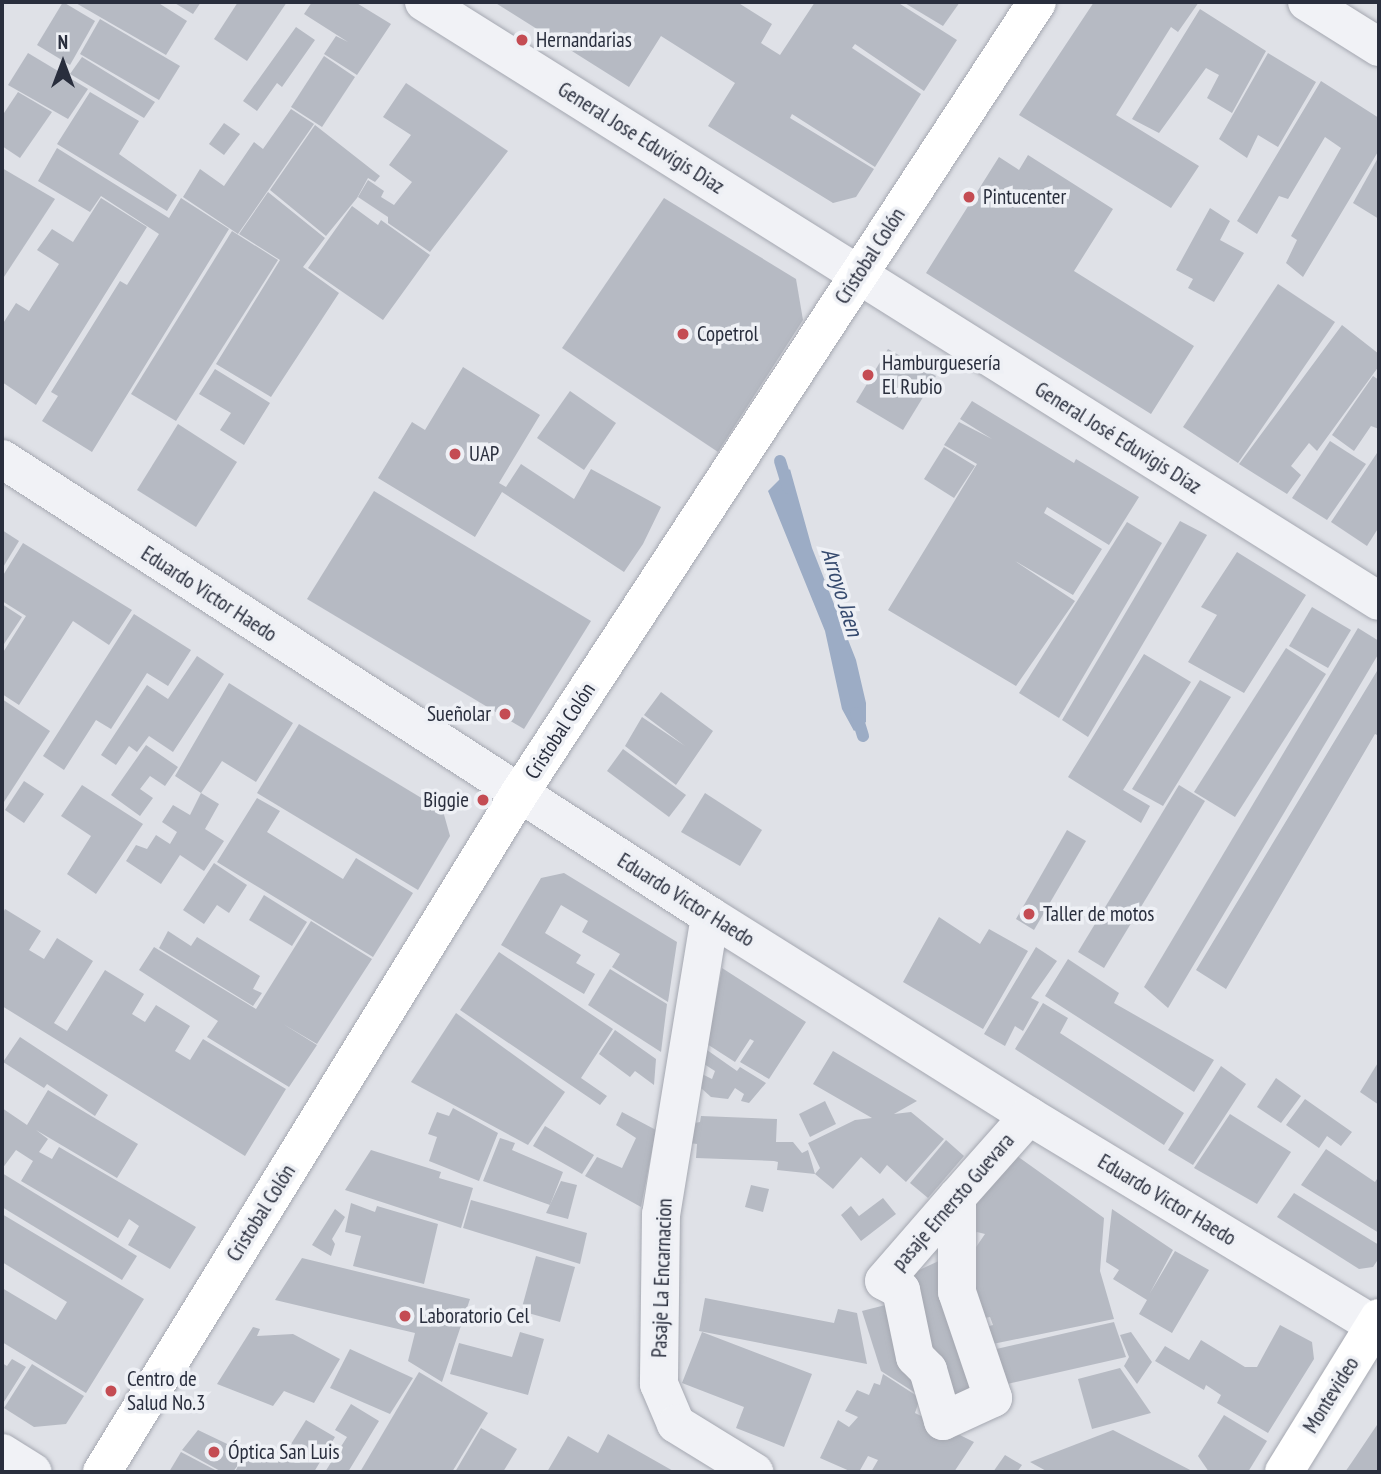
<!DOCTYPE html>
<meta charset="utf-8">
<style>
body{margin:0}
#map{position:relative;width:1381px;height:1474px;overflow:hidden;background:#dfe1e7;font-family:"PT Sans Narrow",sans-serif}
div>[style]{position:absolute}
.water>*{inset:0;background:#9cacc5}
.stream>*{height:12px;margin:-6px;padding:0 6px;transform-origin:6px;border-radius:6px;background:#9cacc5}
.building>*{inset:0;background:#b6bac3}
.roads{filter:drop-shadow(0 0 2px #a5a8b1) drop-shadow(0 0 2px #a5a8b1)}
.minor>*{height:38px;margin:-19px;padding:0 19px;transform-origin:19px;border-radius:19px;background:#f1f2f6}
.major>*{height:38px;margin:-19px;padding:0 19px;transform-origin:19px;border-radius:19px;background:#fff}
.dots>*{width:19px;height:19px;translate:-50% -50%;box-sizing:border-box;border:4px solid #eef0f5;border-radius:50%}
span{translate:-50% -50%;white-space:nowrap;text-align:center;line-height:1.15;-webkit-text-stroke:7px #eef0f5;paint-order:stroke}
.poi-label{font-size:21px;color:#292e3d}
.left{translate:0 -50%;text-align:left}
.right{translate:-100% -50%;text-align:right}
.street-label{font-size:21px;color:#292e3d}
.water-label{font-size:23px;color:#364a6e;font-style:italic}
.frame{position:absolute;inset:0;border:4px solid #292e3d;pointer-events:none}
.north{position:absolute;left:28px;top:28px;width:70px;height:70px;-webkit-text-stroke:5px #eef0f5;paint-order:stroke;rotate:0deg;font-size:19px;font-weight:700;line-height:28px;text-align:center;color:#292e3d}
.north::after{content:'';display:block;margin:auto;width:24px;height:32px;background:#292e3d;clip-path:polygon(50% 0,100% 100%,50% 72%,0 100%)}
</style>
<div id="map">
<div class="water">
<i style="clip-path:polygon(790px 469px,812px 548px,856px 660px,866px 703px,866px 722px,854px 731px,842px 709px,825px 631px,768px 491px)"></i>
</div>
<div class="stream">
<i style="left:780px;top:461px;width:28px;rotate:73deg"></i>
<i style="left:856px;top:713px;width:24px;rotate:73deg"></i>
</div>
<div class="building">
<i style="clip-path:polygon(63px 2px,95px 21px,70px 65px,37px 45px)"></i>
<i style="clip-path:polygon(74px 2px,157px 2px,187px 21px,166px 55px)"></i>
<i style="clip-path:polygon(173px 2px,201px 2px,193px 14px)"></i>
<i style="clip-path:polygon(238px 2px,287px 2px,247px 61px,214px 39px)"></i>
<i style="clip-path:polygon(312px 2px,355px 2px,391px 24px,357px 75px,324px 54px,336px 36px,348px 42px,304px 14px)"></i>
<i style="clip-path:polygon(494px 2px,737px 2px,772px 24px,761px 43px,780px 55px,815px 2px,897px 2px,957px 40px,924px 91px,855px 44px,852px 48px,921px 94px,875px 167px,792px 114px,790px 118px,874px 169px,856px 197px,833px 203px,708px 126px,735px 83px,661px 36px,629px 87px)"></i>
<i style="clip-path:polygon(903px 2px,960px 2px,943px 26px)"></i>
<i style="clip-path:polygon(1094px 2px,1199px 2px,1178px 32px,1171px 27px,1116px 115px,1199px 166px,1171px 208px,1019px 115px)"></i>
<i style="clip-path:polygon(1200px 9px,1266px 51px,1232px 113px,1207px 98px,1219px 75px,1206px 68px,1159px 133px,1132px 119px)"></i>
<i style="clip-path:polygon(100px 19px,180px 66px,159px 100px,80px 54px)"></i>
<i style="clip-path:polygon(296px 27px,315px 40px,282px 87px,277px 83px,257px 111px,243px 101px)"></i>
<i style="clip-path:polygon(28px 53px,88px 89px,68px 119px,8px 85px)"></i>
<i style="clip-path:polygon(1268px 53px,1316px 82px,1278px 147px,1258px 135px,1247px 158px,1219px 139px)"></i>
<i style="clip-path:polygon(324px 56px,355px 77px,322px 127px,291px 107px)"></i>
<i style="clip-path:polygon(82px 57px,155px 102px,144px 118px,70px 74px)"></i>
<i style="clip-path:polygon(1321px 81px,1379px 118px,1379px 150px,1303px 277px,1286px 263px,1297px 240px,1291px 236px,1341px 148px,1325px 137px,1288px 199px,1279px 196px,1257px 234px,1237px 221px)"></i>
<i style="clip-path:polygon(406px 83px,508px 151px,430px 252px,388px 223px,388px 217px,358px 197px,368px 180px,384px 191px,381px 197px,394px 205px,412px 182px,389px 165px,411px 135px,383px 117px)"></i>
<i style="clip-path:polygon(18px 92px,52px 112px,20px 158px,2px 146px,2px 116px)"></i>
<i style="clip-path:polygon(90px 92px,139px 121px,119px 154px,177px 195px,167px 211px,57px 144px)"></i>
<i style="clip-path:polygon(291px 109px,314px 124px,238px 234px,183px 197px,200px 169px,224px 186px,254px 142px,263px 149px)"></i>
<i style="clip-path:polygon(224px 123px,240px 134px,224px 155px,209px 144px)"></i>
<i style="clip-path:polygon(315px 125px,380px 176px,375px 182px,368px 178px,357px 198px,326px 236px,270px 190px)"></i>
<i style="clip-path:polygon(57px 148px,169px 218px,181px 198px,229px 229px,92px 452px,42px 421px,58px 396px,51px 392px,120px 281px,127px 285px,159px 234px,101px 196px,90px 212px,38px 181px)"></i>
<i style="clip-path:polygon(1028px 155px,1113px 209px,1074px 271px,1194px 346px,1151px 414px,926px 273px,999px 157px,1019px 170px)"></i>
<i style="clip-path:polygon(1379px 156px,1379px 219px,1353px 203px)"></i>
<i style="clip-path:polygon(2px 168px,55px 199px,2px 280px)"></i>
<i style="clip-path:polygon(268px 192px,325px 238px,303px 267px,339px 293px,271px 397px,216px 364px,280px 260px,239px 234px)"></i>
<i style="clip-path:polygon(101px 198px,147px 227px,36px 405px,2px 382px,2px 325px,16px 303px,29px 311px,59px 264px,37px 250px,52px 229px,73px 242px)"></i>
<i style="clip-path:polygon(664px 198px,796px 279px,803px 320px,718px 452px,562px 348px)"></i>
<i style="clip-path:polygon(352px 206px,378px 225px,381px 220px,430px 255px,383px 320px,308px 268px)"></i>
<i style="clip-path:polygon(1210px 208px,1230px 221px,1220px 240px,1244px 253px,1214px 302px,1188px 288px,1193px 279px,1176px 270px)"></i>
<i style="clip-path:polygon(232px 231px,278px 260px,176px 421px,131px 394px)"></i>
<i style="clip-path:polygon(1278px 284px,1335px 322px,1238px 463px,1183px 427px)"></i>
<i style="clip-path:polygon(1342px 325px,1379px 354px,1379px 366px,1317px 451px,1309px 443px,1291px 466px,1301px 475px,1287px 494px,1239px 464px)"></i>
<i style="clip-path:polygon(888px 349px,936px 376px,903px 430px,856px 402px)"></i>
<i style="clip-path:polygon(463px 367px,540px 415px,499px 483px,506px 487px,521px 464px,574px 499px,591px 469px,661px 507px,643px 544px,624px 572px,502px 492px,475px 537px,378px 478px,412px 422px,425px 430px)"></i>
<i style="clip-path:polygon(215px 369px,270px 403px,244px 445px,220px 430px,231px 413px,199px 394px)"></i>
<i style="clip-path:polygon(1373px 376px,1379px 380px,1379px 429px,1371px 426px,1354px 451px,1332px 435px)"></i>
<i style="clip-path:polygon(570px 391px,616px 423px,584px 470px,537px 438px)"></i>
<i style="clip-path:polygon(972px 401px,1074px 463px,1076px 459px,1139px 497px,1109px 545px,1047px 507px,1044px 513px,1102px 549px,1073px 595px,1015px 561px,1075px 601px,1016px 686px,888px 610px,977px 464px,944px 445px,959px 422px,992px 439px,960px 419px)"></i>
<i style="clip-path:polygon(178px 424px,237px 462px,196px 527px,137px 490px)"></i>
<i style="clip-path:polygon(1330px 441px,1366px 464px,1327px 520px,1292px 498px)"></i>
<i style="clip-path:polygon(944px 447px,975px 466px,954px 498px,924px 479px)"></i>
<i style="clip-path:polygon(1379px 450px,1379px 527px,1367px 546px,1331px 522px)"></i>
<i style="clip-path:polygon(374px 491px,591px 621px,524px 729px,307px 599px)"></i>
<i style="clip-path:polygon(1180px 521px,1207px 535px,1088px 737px,1062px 720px)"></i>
<i style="clip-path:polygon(1127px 522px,1162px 543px,1059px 718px,1019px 693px)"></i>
<i style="clip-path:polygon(2px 530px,19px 541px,2px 569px)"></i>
<i style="clip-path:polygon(23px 543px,132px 610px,109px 645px,73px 621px,19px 705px,2px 694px,2px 654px,26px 616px,2px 601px,2px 577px)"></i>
<i style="clip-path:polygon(1237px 552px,1306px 595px,1244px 693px,1188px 662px,1217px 615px,1201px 607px)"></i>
<i style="clip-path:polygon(2px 604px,22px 617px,2px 647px)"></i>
<i style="clip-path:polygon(1312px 607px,1351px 630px,1328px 668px,1289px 646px)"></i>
<i style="clip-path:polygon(134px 614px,191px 650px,168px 686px,147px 673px,111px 729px,96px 720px,64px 770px,43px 756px)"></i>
<i style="clip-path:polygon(1358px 628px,1379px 641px,1379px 653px,1168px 1008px,1144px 987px)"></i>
<i style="clip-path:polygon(1286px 648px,1326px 674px,1235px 817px,1194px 792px)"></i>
<i style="clip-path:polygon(1144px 654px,1191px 682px,1123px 790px,1150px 806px,1141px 823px,1068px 777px)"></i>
<i style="clip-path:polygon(197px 656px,224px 674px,173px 752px,149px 736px,137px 752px,129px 746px,116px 765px,101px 755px,147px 685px,168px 699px)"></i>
<i style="clip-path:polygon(1377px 671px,1379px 736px,1375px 734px,1226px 989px,1196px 970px)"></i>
<i style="clip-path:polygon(1200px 680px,1231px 697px,1163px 806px,1132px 789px)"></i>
<i style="clip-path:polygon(229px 683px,293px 723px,256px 782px,222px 761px,201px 793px,175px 776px)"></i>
<i style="clip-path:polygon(661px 692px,713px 731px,676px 785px,625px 746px,642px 717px,685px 746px,644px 715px)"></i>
<i style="clip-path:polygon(2px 699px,50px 731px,2px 805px)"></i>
<i style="clip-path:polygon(299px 724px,443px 811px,450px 836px,418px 890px,257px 793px)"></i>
<i style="clip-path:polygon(146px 745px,178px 767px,165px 786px,150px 776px,140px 789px,153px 798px,140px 816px,111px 795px)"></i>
<i style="clip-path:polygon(623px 749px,686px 795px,669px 817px,607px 771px)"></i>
<i style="clip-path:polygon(24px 781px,44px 794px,24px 823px,5px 810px)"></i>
<i style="clip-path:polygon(82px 785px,143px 824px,96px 894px,67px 874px,91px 836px,61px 816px)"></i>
<i style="clip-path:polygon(1179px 785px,1205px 801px,1104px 968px,1078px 952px)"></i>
<i style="clip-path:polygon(201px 793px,219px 804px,205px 829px,224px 841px,204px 871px,180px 855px,161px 884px,126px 861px,136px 845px,147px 849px,156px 835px,170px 844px,177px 832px,162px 822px,173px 805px,190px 815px)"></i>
<i style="clip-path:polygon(705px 793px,762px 830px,740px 866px,681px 832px)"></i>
<i style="clip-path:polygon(257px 798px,280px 811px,267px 832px,343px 879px,356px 858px,413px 893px,373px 957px,217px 862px)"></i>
<i style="clip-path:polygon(1067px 830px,1086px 841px,1034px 930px,1016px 919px)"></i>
<i style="clip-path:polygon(214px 863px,247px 885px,229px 913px,217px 905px,204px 924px,183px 910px)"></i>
<i style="clip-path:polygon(564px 873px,677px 942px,668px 1002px,612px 967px,620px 954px,582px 932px,588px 921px,561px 905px,545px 933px,581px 955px,576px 963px,595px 974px,584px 994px,501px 945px,541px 878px)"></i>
<i style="clip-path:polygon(264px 895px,307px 922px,292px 946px,249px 920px)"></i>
<i style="clip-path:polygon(5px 909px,41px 931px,29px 950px,44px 959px,57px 938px,93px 961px,54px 1023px,67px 1031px,105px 970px,144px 994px,132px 1014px,145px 1022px,156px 1005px,190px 1026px,175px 1051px,190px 1060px,203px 1039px,286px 1089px,245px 1156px,2px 1006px,2px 915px)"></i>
<i style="clip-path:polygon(939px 917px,980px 944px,989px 929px,1028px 951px,983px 1029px,903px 982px)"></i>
<i style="clip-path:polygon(311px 921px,372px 959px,317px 1044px,283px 1024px,317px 1045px,289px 1087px,207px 1037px,218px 1021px,139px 970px,154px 947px,256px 1009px)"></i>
<i style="clip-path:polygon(168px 931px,191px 946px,197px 937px,260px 976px,253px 989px,262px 993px,253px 1006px,159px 948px)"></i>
<i style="clip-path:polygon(1036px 947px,1057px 961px,1031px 998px,1039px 1002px,1023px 1031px,1015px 1026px,1005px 1046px,984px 1034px)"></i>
<i style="clip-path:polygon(499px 952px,613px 1029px,581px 1078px,607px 1096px,600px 1105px,460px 1010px)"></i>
<i style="clip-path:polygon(1068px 959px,1119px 993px,1114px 1003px,1214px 1060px,1194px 1092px,1045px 996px)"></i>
<i style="clip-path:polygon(722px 968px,806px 1022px,769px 1079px,740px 1062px,754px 1041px,750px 1039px,735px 1062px,707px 1044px)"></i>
<i style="clip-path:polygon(610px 969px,667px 1004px,661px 1052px,588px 1005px)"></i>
<i style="clip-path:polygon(1043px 1003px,1068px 1018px,1060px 1033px,1184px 1113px,1164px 1145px,1015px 1049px)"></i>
<i style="clip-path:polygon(456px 1013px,565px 1092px,528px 1145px,411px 1082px)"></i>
<i style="clip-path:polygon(615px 1030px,656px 1059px,654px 1085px,635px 1071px,630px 1077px,599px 1054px)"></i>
<i style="clip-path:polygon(20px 1037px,108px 1095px,95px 1116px,47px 1084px,44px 1088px,3px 1062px)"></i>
<i style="clip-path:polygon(707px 1050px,737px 1071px,740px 1067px,766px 1083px,749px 1103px,741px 1101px,744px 1094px,735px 1088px,728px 1099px,711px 1097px,700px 1087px,702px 1074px,712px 1079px,715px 1071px,704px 1064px)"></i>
<i style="clip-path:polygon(833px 1051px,917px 1101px,894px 1114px,911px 1112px,944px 1139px,906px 1182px,887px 1165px,880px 1174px,861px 1157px,833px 1189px,815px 1174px,820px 1168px,808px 1143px,855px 1120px,872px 1118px,813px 1084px)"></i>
<i style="clip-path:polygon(1379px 1061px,1379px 1105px,1360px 1092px)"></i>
<i style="clip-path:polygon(1221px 1066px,1246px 1084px,1193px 1165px,1168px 1150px)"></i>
<i style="clip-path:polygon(1276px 1078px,1301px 1096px,1281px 1123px,1257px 1107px)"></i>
<i style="clip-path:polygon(48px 1090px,138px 1144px,117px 1178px,36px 1130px,48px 1139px,39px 1152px,52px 1159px,59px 1147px,196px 1227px,170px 1269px,128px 1245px,139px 1226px,129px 1219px,118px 1238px,21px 1181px,33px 1161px,16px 1150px,2px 1169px,2px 1108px,27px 1125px)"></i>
<i style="clip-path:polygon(1305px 1099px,1352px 1132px,1341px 1146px,1327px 1136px,1319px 1148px,1286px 1125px)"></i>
<i style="clip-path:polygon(825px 1101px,836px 1124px,810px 1137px,799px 1114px)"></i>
<i style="clip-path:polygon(453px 1108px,498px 1133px,479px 1181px,429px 1161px,437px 1137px,428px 1134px,437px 1112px,449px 1116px)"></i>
<i style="clip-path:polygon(622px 1112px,656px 1130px,641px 1207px,585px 1176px,597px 1157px,622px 1168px,636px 1138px,616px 1125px)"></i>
<i style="clip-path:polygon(1230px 1114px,1291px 1152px,1257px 1204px,1194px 1168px)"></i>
<i style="clip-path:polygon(701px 1116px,777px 1119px,776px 1142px,793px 1142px,802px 1153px,808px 1150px,815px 1174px,777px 1170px,778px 1162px,774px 1161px,696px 1158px,697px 1144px,690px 1143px,694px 1123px,700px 1122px)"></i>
<i style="clip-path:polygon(545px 1126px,594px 1155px,582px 1174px,533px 1146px)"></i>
<i style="clip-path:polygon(500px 1138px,515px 1143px,512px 1150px,563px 1172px,550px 1205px,483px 1181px)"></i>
<i style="clip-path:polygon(946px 1140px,964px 1156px,928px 1198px,910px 1183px)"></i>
<i style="clip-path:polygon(1326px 1149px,1375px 1182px,1379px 1176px,1379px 1233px,1301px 1185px)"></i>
<i style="clip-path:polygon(371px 1150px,441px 1172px,439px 1178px,473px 1188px,461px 1228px,345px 1190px)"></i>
<i style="clip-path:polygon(1010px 1151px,1104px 1218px,1100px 1271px,1114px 1319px,983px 1346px,978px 1329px,993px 1325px,990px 1317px,976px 1320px,972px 1253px,985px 1234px,977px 1232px,970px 1236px,959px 1223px)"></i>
<i style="clip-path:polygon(2px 1173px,137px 1256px,122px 1280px,2px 1207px)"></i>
<i style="clip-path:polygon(561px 1181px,577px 1185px,568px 1219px,546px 1213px)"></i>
<i style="clip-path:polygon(751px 1185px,769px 1189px,763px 1212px,745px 1207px)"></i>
<i style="clip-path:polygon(1294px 1193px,1379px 1245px,1379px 1258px,1373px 1267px,1359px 1269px,1277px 1217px)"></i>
<i style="clip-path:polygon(883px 1198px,896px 1214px,861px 1241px,841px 1215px,851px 1206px,859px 1216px)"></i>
<i style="clip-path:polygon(471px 1200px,587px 1233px,580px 1264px,463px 1228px)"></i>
<i style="clip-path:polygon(351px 1203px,375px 1212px,377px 1206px,438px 1224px,424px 1284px,353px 1266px,361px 1236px,345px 1232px)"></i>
<i style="clip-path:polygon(335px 1209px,345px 1217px,332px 1239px,335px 1244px,331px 1256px,312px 1245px)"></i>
<i style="clip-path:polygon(1112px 1209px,1173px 1250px,1150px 1293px,1175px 1251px,1209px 1270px,1172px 1333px,1139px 1314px,1147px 1300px,1113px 1279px,1119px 1270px,1106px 1262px)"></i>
<i style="clip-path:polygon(2px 1214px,144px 1299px,86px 1393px,2px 1342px,2px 1288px,56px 1320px,67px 1302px,2px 1262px)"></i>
<i style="clip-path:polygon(536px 1256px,575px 1267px,560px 1322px,521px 1311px)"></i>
<i style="clip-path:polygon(302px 1258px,470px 1299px,442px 1382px,408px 1361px,415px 1333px,275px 1300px)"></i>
<i style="clip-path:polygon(943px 1259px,983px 1396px,946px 1413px,902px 1278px)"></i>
<i style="clip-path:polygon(705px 1298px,834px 1323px,838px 1309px,857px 1313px,867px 1364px,699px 1331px)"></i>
<i style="clip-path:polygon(901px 1301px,917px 1394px,881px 1371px,862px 1311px)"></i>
<i style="clip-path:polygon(1114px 1322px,1126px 1357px,1003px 1385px,992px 1350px)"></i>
<i style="clip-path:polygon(1280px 1325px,1312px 1342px,1314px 1359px,1268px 1433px,1217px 1403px,1221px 1395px,1206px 1385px,1204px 1390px,1155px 1361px,1165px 1346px,1189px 1360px,1201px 1340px,1245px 1367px,1257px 1367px)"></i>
<i style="clip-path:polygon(253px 1327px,260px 1329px,257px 1336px,293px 1334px,340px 1359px,314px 1403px,284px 1391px,273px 1406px,217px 1384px)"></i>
<i style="clip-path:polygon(520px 1332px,544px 1339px,528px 1395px,450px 1374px,459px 1343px,512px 1357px)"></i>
<i style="clip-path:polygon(702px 1332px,812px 1374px,784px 1447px,736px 1428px,744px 1407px,682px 1383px)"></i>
<i style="clip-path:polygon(1131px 1332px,1152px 1362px,1137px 1384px,1124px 1366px,1129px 1357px,1120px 1335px)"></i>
<i style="clip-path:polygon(350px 1349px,413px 1378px,390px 1414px,330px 1388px)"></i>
<i style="clip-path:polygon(12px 1359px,26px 1367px,2px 1405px,2px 1363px,7px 1366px)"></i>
<i style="clip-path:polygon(32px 1364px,84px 1396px,66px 1424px,34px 1427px,4px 1408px)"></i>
<i style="clip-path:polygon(1120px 1368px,1151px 1413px,1092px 1429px,1078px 1379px)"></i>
<i style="clip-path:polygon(419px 1372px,488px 1413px,452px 1472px,360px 1472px)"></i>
<i style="clip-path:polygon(883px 1374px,920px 1398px,915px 1413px,974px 1442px,954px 1472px,871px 1472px,878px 1460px,868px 1456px,859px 1472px,852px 1472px,820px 1458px,838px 1420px,849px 1427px,858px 1417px,845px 1411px,857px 1390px,869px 1395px,874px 1383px,880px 1385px)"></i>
<i style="clip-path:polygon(351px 1404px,379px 1421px,348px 1472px,325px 1472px,347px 1437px,335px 1430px)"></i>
<i style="clip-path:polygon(1224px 1415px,1267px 1441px,1248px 1472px,1209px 1472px,1198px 1456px)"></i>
<i style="clip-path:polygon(306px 1420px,335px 1437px,314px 1472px,235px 1472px,240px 1462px,233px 1472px,222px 1472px,182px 1450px,198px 1430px,246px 1453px,252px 1443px,281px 1460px)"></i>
<i style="clip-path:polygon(1379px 1422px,1379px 1472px,1345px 1472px,1352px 1462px)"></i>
<i style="clip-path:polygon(481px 1428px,517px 1449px,503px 1472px,455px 1472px)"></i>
<i style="clip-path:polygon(1113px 1430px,1194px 1472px,1048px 1472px,1030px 1462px)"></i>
<i style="clip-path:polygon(608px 1434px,675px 1472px,547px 1472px,568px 1436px,598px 1453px)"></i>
<i style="clip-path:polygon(181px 1452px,219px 1472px,169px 1472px)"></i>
<i style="clip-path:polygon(1005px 1455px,1022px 1465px,1017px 1472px,993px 1472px)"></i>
</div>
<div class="roads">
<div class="minor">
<i style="left:424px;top:2px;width:1127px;rotate:32.1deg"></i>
<i style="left:1307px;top:2px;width:85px;rotate:32deg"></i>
<i style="left:2px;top:459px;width:843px;rotate:32.84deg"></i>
<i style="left:710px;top:916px;width:377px;rotate:32.1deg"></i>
<i style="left:1029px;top:1116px;width:409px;rotate:31.2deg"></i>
<i style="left:710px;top:916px;width:302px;rotate:99.3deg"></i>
<i style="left:661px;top:1214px;width:170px;rotate:90.7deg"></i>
<i style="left:659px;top:1384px;width:43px;rotate:67deg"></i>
<i style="left:676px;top:1424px;width:92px;rotate:31.6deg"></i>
<i style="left:957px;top:1197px;width:95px;rotate:90deg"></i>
<i style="left:957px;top:1292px;width:112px;rotate:71.2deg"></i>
<i style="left:993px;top:1398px;width:55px;rotate:155.3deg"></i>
<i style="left:943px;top:1421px;width:53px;rotate:-106.4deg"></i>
<i style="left:928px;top:1370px;width:18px;rotate:-135deg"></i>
<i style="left:915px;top:1357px;width:68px;rotate:-101.8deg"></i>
<i style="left:901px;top:1290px;width:19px;rotate:-152deg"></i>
<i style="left:884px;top:1281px;width:111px;rotate:-49deg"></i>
<i style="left:957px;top:1197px;width:108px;rotate:-48.4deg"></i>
<i style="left:2px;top:1453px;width:36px;rotate:32deg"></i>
</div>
<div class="major">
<i style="left:102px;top:1472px;width:796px;rotate:-58.41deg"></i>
<i style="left:519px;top:794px;width:946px;rotate:-56.81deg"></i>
<i style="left:1284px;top:1472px;width:181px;rotate:-58.3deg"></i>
</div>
</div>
<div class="dots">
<i style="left:522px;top:40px;background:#c44c53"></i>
<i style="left:969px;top:197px;background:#c44c53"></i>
<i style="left:683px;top:334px;background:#c44c53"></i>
<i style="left:868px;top:375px;background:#c44c53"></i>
<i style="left:455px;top:454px;background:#c44c53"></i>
<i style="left:505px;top:714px;background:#c44c53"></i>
<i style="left:483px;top:800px;background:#c44c53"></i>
<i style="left:1029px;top:914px;background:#c44c53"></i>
<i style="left:405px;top:1316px;background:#c44c53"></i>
<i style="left:111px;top:1391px;background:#c44c53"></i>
<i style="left:214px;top:1452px;background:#c44c53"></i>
</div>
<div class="poi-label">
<span class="left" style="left:536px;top:40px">Hernandarias</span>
<span class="left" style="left:983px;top:197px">Pintucenter</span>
<span class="left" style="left:697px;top:334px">Copetrol</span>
<span class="left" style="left:882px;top:375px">Hamburguesería<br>El Rubio</span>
<span class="left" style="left:469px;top:454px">UAP</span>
<span class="right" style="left:491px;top:714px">Sueñolar</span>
<span class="right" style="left:469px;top:800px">Biggie</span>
<span class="left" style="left:1043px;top:914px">Taller de motos</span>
<span class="left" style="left:419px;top:1316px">Laboratorio Cel</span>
<span class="left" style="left:127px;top:1391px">Centro de<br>Salud No.3</span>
<span class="left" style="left:228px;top:1452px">Óptica San Luis</span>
</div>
<div class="street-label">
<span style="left:641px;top:138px;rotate:32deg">General Jose Eduvigis Diaz</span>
<span style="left:870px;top:256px;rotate:-57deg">Cristobal Colón</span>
<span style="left:1118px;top:438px;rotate:32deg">General José Eduvigis Díaz</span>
<span style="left:209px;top:594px;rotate:33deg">Eduardo Victor Haedo</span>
<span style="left:560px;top:731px;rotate:-57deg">Cristobal Colón</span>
<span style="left:686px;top:900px;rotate:32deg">Eduardo Victor Haedo</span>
<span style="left:1167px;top:1200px;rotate:31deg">Eduardo Victor Haedo</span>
<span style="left:953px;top:1202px;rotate:-49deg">pasaje Ernersto Guevara</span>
<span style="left:261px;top:1213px;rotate:-58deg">Cristobal Colón</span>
<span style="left:662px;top:1278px;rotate:-88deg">Pasaje La Encarnacion</span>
<span style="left:1331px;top:1395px;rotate:-58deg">Montevideo</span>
</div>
<div class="water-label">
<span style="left:842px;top:592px;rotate:73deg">Arroyo Jaen</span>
</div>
<div class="frame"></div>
<div class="north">N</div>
</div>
